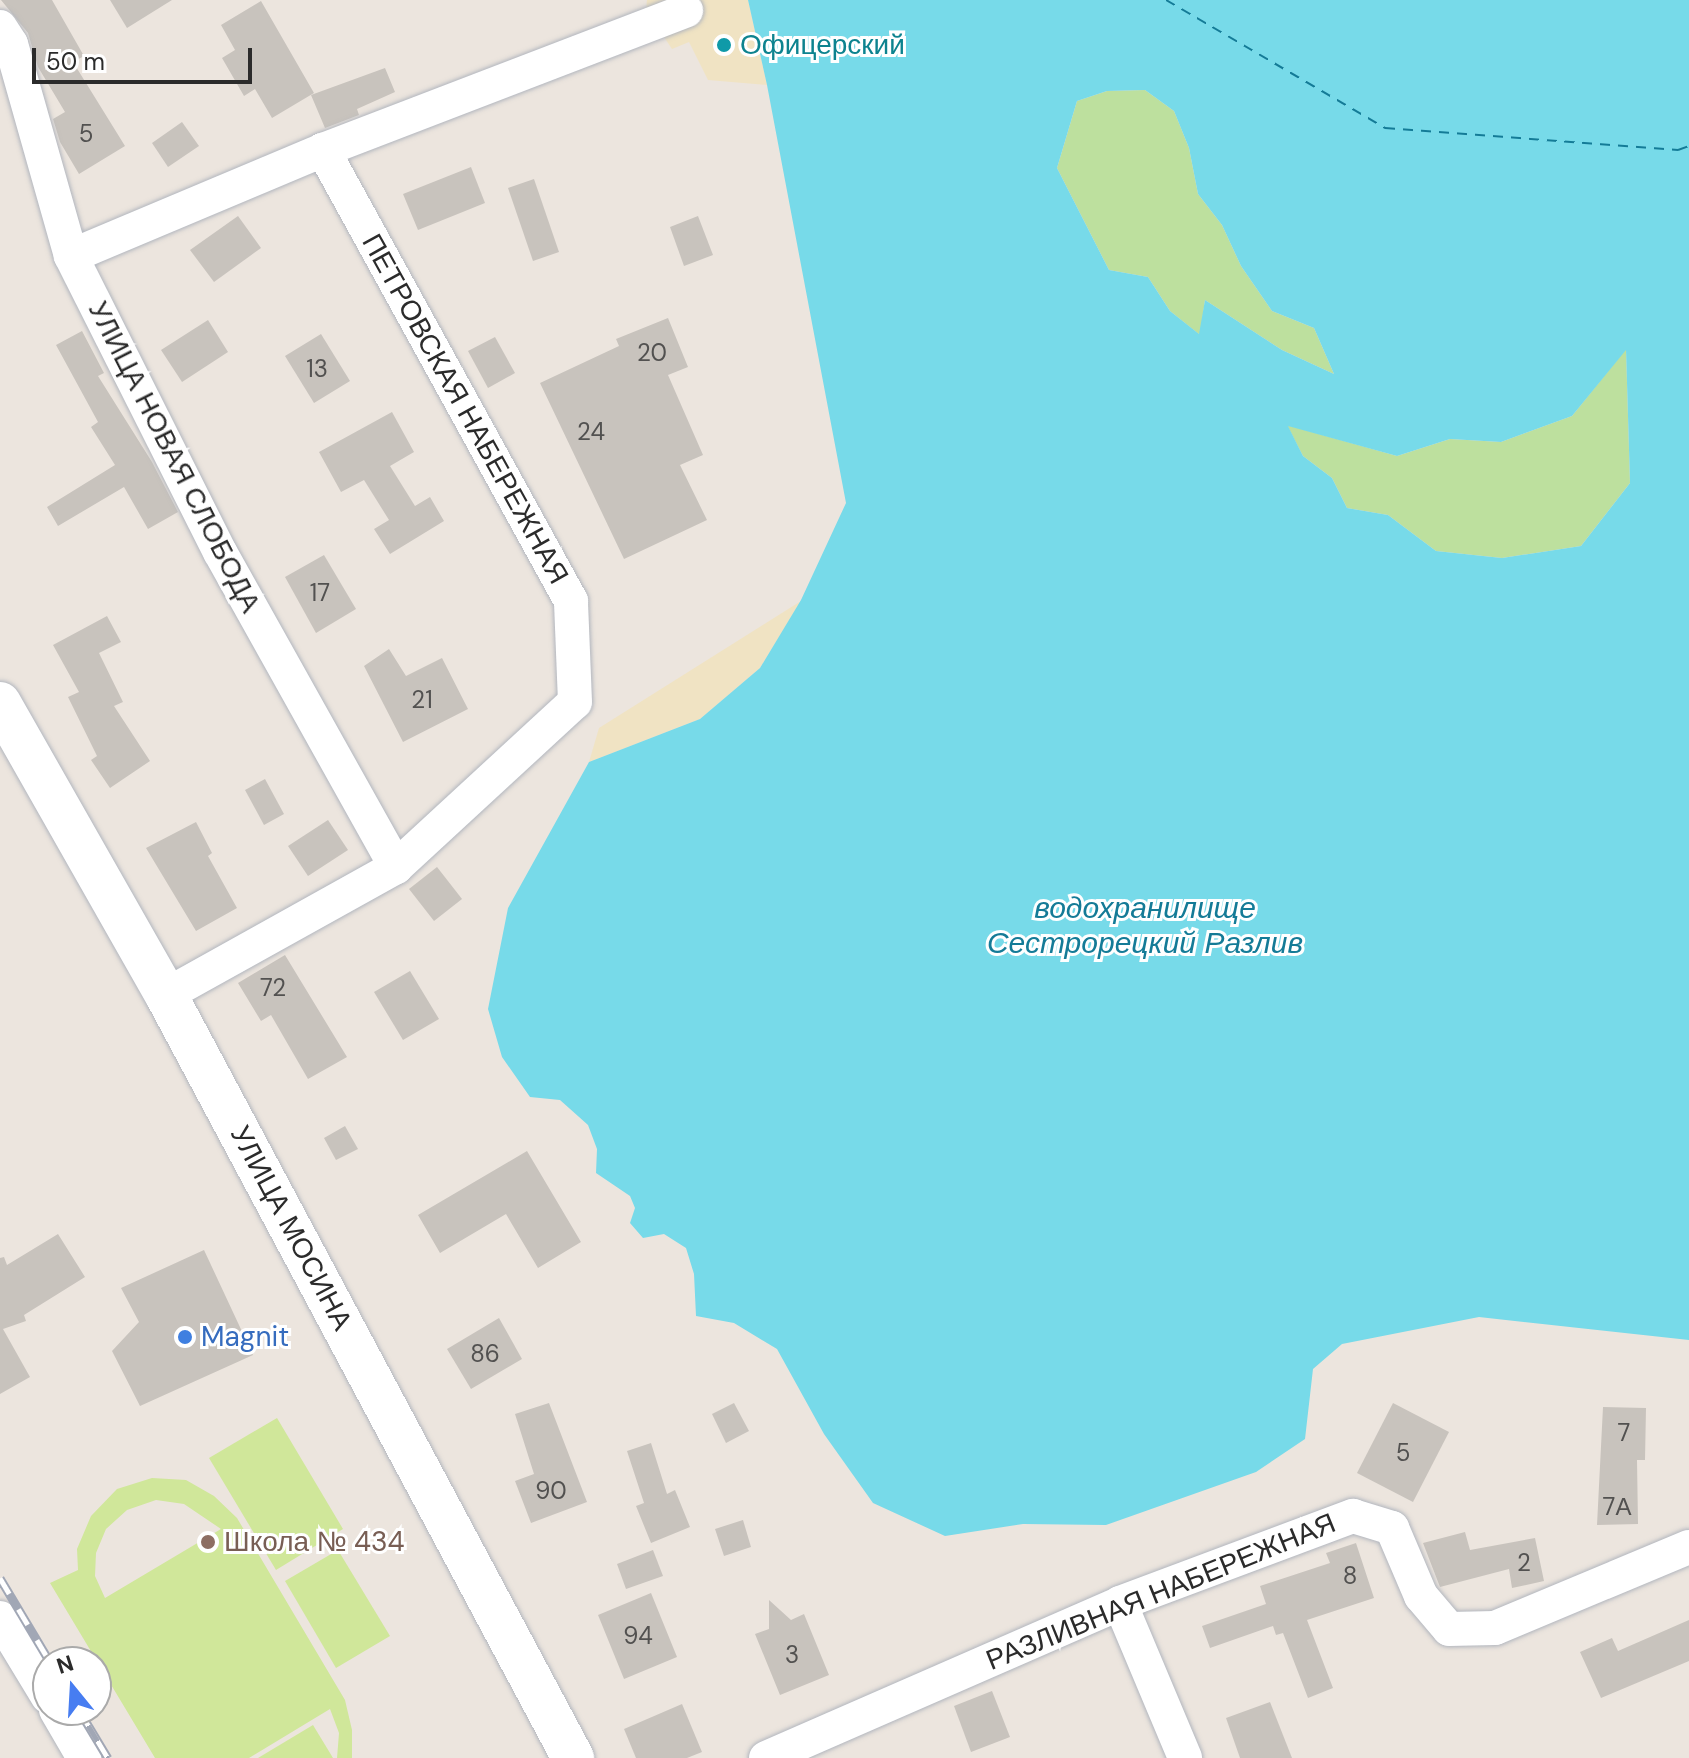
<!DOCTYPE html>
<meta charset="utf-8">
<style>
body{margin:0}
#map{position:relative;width:1689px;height:1758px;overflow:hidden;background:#ece5de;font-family:"DM Sans",sans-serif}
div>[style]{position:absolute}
.green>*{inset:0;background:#bde09e}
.sand>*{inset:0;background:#f0e3c3}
.pitch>*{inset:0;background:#d0e79a}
.water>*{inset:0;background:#77dae9}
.ferry>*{height:2px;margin-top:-1px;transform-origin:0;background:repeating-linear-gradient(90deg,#147b97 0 10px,transparent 0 18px)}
.building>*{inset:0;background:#c8c3bd}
.roads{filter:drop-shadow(0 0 2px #b2b6be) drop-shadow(0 0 2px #b2b6be)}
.minor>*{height:34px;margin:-17px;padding:0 17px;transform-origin:17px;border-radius:17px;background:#fff}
.tertiary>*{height:42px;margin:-21px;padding:0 21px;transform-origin:21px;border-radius:21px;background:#fff}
.rail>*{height:9px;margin-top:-4.5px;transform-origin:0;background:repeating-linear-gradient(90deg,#fff 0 18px,#a1a7b5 0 36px);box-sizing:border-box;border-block:2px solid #a1a7b5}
.dots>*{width:22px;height:22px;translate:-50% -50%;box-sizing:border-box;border:4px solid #fff;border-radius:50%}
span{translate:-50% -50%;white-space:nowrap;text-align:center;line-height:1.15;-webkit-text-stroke:6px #fff;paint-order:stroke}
.number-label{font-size:24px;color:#525150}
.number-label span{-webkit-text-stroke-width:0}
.culture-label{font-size:28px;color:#0d838f}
.left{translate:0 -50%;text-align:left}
.street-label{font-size:28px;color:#2b2b2b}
.shop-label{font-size:28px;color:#366cbe}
.education-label{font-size:28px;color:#785e54}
.water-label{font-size:30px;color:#147b97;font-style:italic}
.north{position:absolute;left:32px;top:1646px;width:80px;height:80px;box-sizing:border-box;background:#fff;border:2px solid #aaa;border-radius:50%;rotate:342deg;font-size:22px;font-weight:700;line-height:32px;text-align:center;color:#2b2b2b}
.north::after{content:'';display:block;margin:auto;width:28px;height:36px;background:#477df1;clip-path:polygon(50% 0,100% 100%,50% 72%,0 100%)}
.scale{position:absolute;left:32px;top:48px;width:220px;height:36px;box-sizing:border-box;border:4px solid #2b2b2b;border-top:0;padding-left:10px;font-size:24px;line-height:28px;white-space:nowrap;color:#2b2b2b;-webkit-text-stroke:6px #fff;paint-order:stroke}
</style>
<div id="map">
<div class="green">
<i style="clip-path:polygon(1145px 90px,1174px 111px,1189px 148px,1198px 194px,1222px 225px,1241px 266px,1272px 311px,1314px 328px,1334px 374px,1282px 350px,1205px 300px,1200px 335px,1170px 311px,1148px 277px,1109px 270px,1057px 168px,1077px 101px,1107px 91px)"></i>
<i style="clip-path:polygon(1626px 349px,1630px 483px,1581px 546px,1502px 558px,1436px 551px,1388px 515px,1347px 508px,1332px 478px,1303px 456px,1287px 425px,1397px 456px,1450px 439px,1501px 442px,1572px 416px)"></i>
</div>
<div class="sand">
<i style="clip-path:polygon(647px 0,748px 0,767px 85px,708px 80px,689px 42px,672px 49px,646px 10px)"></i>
<i style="clip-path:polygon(801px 601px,760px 668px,700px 719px,589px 762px,599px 728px)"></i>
</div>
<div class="pitch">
<i style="clip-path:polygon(277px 1418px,343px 1529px,276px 1570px,209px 1458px)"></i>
<i style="clip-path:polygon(evenodd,152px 1478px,186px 1480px,214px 1496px,237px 1518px,345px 1700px,352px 1730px,352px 1758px,337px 1758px,339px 1733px,330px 1709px,249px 1758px,155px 1758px,50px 1583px,78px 1570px,77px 1549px,91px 1516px,117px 1489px,152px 1478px,156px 1500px,184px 1504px,221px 1529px,105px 1598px,95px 1576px,96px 1553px,106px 1529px,127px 1510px,156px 1500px)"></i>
<i style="clip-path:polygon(338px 1550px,390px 1636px,336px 1668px,285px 1581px)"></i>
<i style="clip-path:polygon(313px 1725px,333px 1758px,258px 1758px)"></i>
</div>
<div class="water">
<i style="clip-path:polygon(evenodd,748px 0,1689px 0,1689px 1340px,1479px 1317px,1342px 1344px,1313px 1369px,1305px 1439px,1256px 1472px,1106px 1525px,1023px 1524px,945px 1536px,873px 1503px,824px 1434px,777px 1349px,734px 1323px,696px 1316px,694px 1274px,686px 1248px,664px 1234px,643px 1238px,630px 1223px,635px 1208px,630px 1196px,596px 1173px,597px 1149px,588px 1125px,560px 1100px,530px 1097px,502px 1057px,488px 1009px,508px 908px,589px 762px,700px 719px,760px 668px,801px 600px,846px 503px,767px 85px,748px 0,1145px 90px,1174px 111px,1189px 148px,1198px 194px,1222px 225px,1241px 266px,1272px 311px,1314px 328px,1334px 374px,1282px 350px,1205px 300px,1199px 334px,1170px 311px,1148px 277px,1109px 270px,1057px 168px,1077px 101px,1107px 91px,1145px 90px,748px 0,1626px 350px,1630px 483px,1581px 546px,1502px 558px,1436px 551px,1388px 515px,1347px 508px,1332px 478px,1303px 456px,1288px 426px,1397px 456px,1450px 439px,1501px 442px,1572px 416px,1626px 350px)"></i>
</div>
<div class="ferry">
<i style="left:1166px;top:0;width:254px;rotate:30.3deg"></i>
<i style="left:1385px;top:128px;width:294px;rotate:4.3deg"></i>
<i style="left:1678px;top:150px;width:12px;rotate:-20deg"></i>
</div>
<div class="building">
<i style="clip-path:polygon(1px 0,52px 0,84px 56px,73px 62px,125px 146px,79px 174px,60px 142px,53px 119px,65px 112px,38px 67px,28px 33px)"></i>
<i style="clip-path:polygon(110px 0,172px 0,127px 28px)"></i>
<i style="clip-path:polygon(261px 1px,314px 93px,272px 118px,255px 89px,244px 96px,222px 58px,235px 50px,221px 25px)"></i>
<i style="clip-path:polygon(385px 68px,395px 92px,357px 109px,359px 115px,325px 128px,311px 95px)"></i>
<i style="clip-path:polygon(182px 122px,199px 146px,168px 167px,152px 143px)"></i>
<i style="clip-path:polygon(471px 167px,485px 203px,418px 230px,403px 194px)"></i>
<i style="clip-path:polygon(534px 179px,559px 252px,533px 261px,508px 188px)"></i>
<i style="clip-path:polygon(238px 216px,261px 248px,214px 282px,190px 250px)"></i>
<i style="clip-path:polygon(698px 216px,713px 255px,684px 266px,670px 227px)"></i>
<i style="clip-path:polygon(668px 318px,688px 367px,668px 375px,703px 455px,680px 465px,707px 520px,624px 559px,540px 383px,619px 346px,616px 339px)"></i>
<i style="clip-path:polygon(208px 320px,228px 352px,182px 382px,161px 350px)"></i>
<i style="clip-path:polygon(82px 331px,104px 373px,98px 376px,152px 462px,178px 512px,148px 529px,124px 487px,58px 526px,47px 507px,115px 465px,91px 427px,98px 422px,56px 345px)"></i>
<i style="clip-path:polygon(321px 334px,350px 381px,314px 403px,285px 356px)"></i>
<i style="clip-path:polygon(495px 337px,515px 373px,488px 388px,468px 351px)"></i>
<i style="clip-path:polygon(392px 412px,414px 452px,390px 466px,415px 506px,430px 497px,444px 521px,390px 554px,374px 529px,389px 520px,364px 480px,341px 492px,319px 452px)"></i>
<i style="clip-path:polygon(324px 555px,356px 609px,316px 633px,285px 577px)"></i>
<i style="clip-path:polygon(107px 616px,121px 642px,99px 653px,123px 702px,114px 706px,150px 761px,110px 788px,91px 760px,97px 756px,68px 697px,79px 692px,53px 645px)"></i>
<i style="clip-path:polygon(389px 649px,406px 676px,442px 658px,468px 709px,403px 742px,364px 666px)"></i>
<i style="clip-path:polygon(265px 779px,284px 814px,264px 825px,245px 790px)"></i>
<i style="clip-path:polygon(328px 820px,348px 850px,308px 876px,288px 846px)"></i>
<i style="clip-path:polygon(196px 822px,212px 853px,208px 856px,237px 908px,196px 931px,146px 848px)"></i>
<i style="clip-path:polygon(437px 867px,462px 899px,434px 921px,409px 889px)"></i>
<i style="clip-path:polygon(285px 955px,347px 1057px,308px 1079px,271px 1015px,261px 1021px,238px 983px)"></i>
<i style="clip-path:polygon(410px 971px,439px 1019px,403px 1040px,374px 992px)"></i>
<i style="clip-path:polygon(345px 1126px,358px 1149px,336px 1160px,324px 1138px)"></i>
<i style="clip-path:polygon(527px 1151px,581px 1242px,538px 1268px,506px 1214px,440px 1253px,418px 1215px)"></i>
<i style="clip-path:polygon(58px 1234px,85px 1277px,24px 1315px,26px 1321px,3px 1329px,30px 1377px,0 1394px,0 1258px,4px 1257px,7px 1265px)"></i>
<i style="clip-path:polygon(204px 1250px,253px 1355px,140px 1406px,112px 1351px,139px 1322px,121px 1288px)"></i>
<i style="clip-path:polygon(499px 1318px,522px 1359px,471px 1389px,447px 1349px)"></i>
<i style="clip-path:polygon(549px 1403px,587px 1502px,531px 1523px,515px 1481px,534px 1474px,515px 1414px)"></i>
<i style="clip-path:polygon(734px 1403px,749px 1431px,726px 1443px,712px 1414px)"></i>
<i style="clip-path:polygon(1393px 1403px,1449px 1432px,1413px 1502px,1357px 1473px)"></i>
<i style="clip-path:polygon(1603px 1407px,1646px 1408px,1645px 1460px,1637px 1460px,1638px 1524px,1597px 1525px)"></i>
<i style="clip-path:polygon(651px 1443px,667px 1494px,675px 1490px,690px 1527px,651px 1543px,636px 1506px,644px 1503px,627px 1451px)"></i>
<i style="clip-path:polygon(743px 1520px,751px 1547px,724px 1556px,715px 1529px)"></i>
<i style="clip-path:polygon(1465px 1532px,1470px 1550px,1535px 1538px,1544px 1581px,1512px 1588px,1509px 1569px,1440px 1587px,1423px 1543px)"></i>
<i style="clip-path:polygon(1356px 1543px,1374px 1598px,1307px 1620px,1333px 1688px,1308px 1698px,1283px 1633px,1276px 1635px,1273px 1626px,1210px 1648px,1202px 1626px,1266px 1604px,1260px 1586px,1330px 1563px,1326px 1553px)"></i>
<i style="clip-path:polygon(653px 1550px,663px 1576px,626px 1589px,617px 1564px)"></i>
<i style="clip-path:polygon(651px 1593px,677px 1657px,624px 1679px,598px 1615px)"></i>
<i style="clip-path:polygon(769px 1600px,791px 1620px,804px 1614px,829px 1675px,780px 1695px,755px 1634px,769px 1629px)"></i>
<i style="clip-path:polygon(1689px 1620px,1689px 1661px,1601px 1698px,1580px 1652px,1612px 1638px,1618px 1651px)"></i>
<i style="clip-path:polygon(992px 1691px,1010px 1737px,971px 1752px,954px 1706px)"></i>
<i style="clip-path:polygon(1270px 1702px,1292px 1758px,1240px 1758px,1226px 1718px)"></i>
<i style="clip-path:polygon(682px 1704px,702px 1752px,687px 1758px,636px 1758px,624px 1729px)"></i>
</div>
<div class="roads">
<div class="minor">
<i style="left:0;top:27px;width:20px;rotate:57deg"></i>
<i style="left:11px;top:44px;width:220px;rotate:74.2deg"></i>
<i style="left:71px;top:256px;width:331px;rotate:63.3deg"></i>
<i style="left:220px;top:552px;width:361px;rotate:60.8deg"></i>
<i style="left:71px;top:256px;width:273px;rotate:-22.8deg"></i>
<i style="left:166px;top:995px;width:263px;rotate:-29.1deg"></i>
<i style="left:396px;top:867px;width:243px;rotate:-42.7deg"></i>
<i style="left:575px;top:702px;width:101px;rotate:-92.3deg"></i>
<i style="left:571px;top:601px;width:515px;rotate:-118.81deg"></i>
<i style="left:323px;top:150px;width:389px;rotate:-21deg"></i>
<i style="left:1120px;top:1603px;width:168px;rotate:67.2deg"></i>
<i style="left:0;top:1618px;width:92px;rotate:58.7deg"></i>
<i style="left:56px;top:1710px;width:56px;rotate:59.7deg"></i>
<i style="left:766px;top:1758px;width:386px;rotate:-23.6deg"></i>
<i style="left:1120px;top:1603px;width:249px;rotate:-20.5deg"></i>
<i style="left:1353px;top:1516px;width:41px;rotate:17.1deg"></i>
<i style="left:1392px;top:1528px;width:74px;rotate:66.9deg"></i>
<i style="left:1421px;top:1596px;width:43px;rotate:49.7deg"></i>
<i style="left:1449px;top:1629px;width:46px;rotate:-1.2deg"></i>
<i style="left:1495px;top:1628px;width:210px;rotate:-22.7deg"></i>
</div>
<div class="tertiary">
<i style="left:0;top:703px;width:336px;rotate:60.4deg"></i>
<i style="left:166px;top:995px;width:865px;rotate:61.92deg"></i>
</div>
</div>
<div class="rail">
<i style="left:0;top:1578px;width:98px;rotate:59.2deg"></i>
<i style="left:79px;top:1710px;width:56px;rotate:58.9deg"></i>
</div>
<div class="dots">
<i style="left:724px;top:45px;background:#0f9aa8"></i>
<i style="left:185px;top:1337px;background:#3f7fe0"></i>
<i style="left:208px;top:1542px;background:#8d6e63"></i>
</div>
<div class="number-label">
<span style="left:86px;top:134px">5</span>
<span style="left:652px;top:353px">20</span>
<span style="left:317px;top:369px">13</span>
<span style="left:591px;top:432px">24</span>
<span style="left:320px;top:593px">17</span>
<span style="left:422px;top:700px">21</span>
<span style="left:273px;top:988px">72</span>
<span style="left:485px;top:1354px">86</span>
<span style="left:1624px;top:1433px">7</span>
<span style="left:1403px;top:1453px">5</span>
<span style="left:551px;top:1491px">90</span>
<span style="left:1617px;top:1507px">7А</span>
<span style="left:1524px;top:1563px">2</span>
<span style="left:1350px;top:1576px">8</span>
<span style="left:638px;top:1636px">94</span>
<span style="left:792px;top:1655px">3</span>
</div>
<div class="culture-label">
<span class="left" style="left:740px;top:45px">Офицерский</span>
</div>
<div class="street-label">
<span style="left:465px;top:409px;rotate:61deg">ПЕТРОВСКАЯ НАБЕРЕЖНАЯ</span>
<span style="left:174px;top:457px;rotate:63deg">УЛИЦА НОВАЯ СЛОБОДА</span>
<span style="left:291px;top:1228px;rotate:62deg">УЛИЦА МОСИНА</span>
<span style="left:1161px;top:1592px;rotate:-22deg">РАЗЛИВНАЯ НАБЕРЕЖНАЯ</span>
</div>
<div class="shop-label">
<span class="left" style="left:201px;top:1337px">Magnit</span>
</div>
<div class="education-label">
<span class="left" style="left:224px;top:1542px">Школа № 434</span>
</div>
<div class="water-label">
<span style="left:1145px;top:925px">водохранилище<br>Сестрорецкий Разлив</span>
</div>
<div class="north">N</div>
<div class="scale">50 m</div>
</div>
